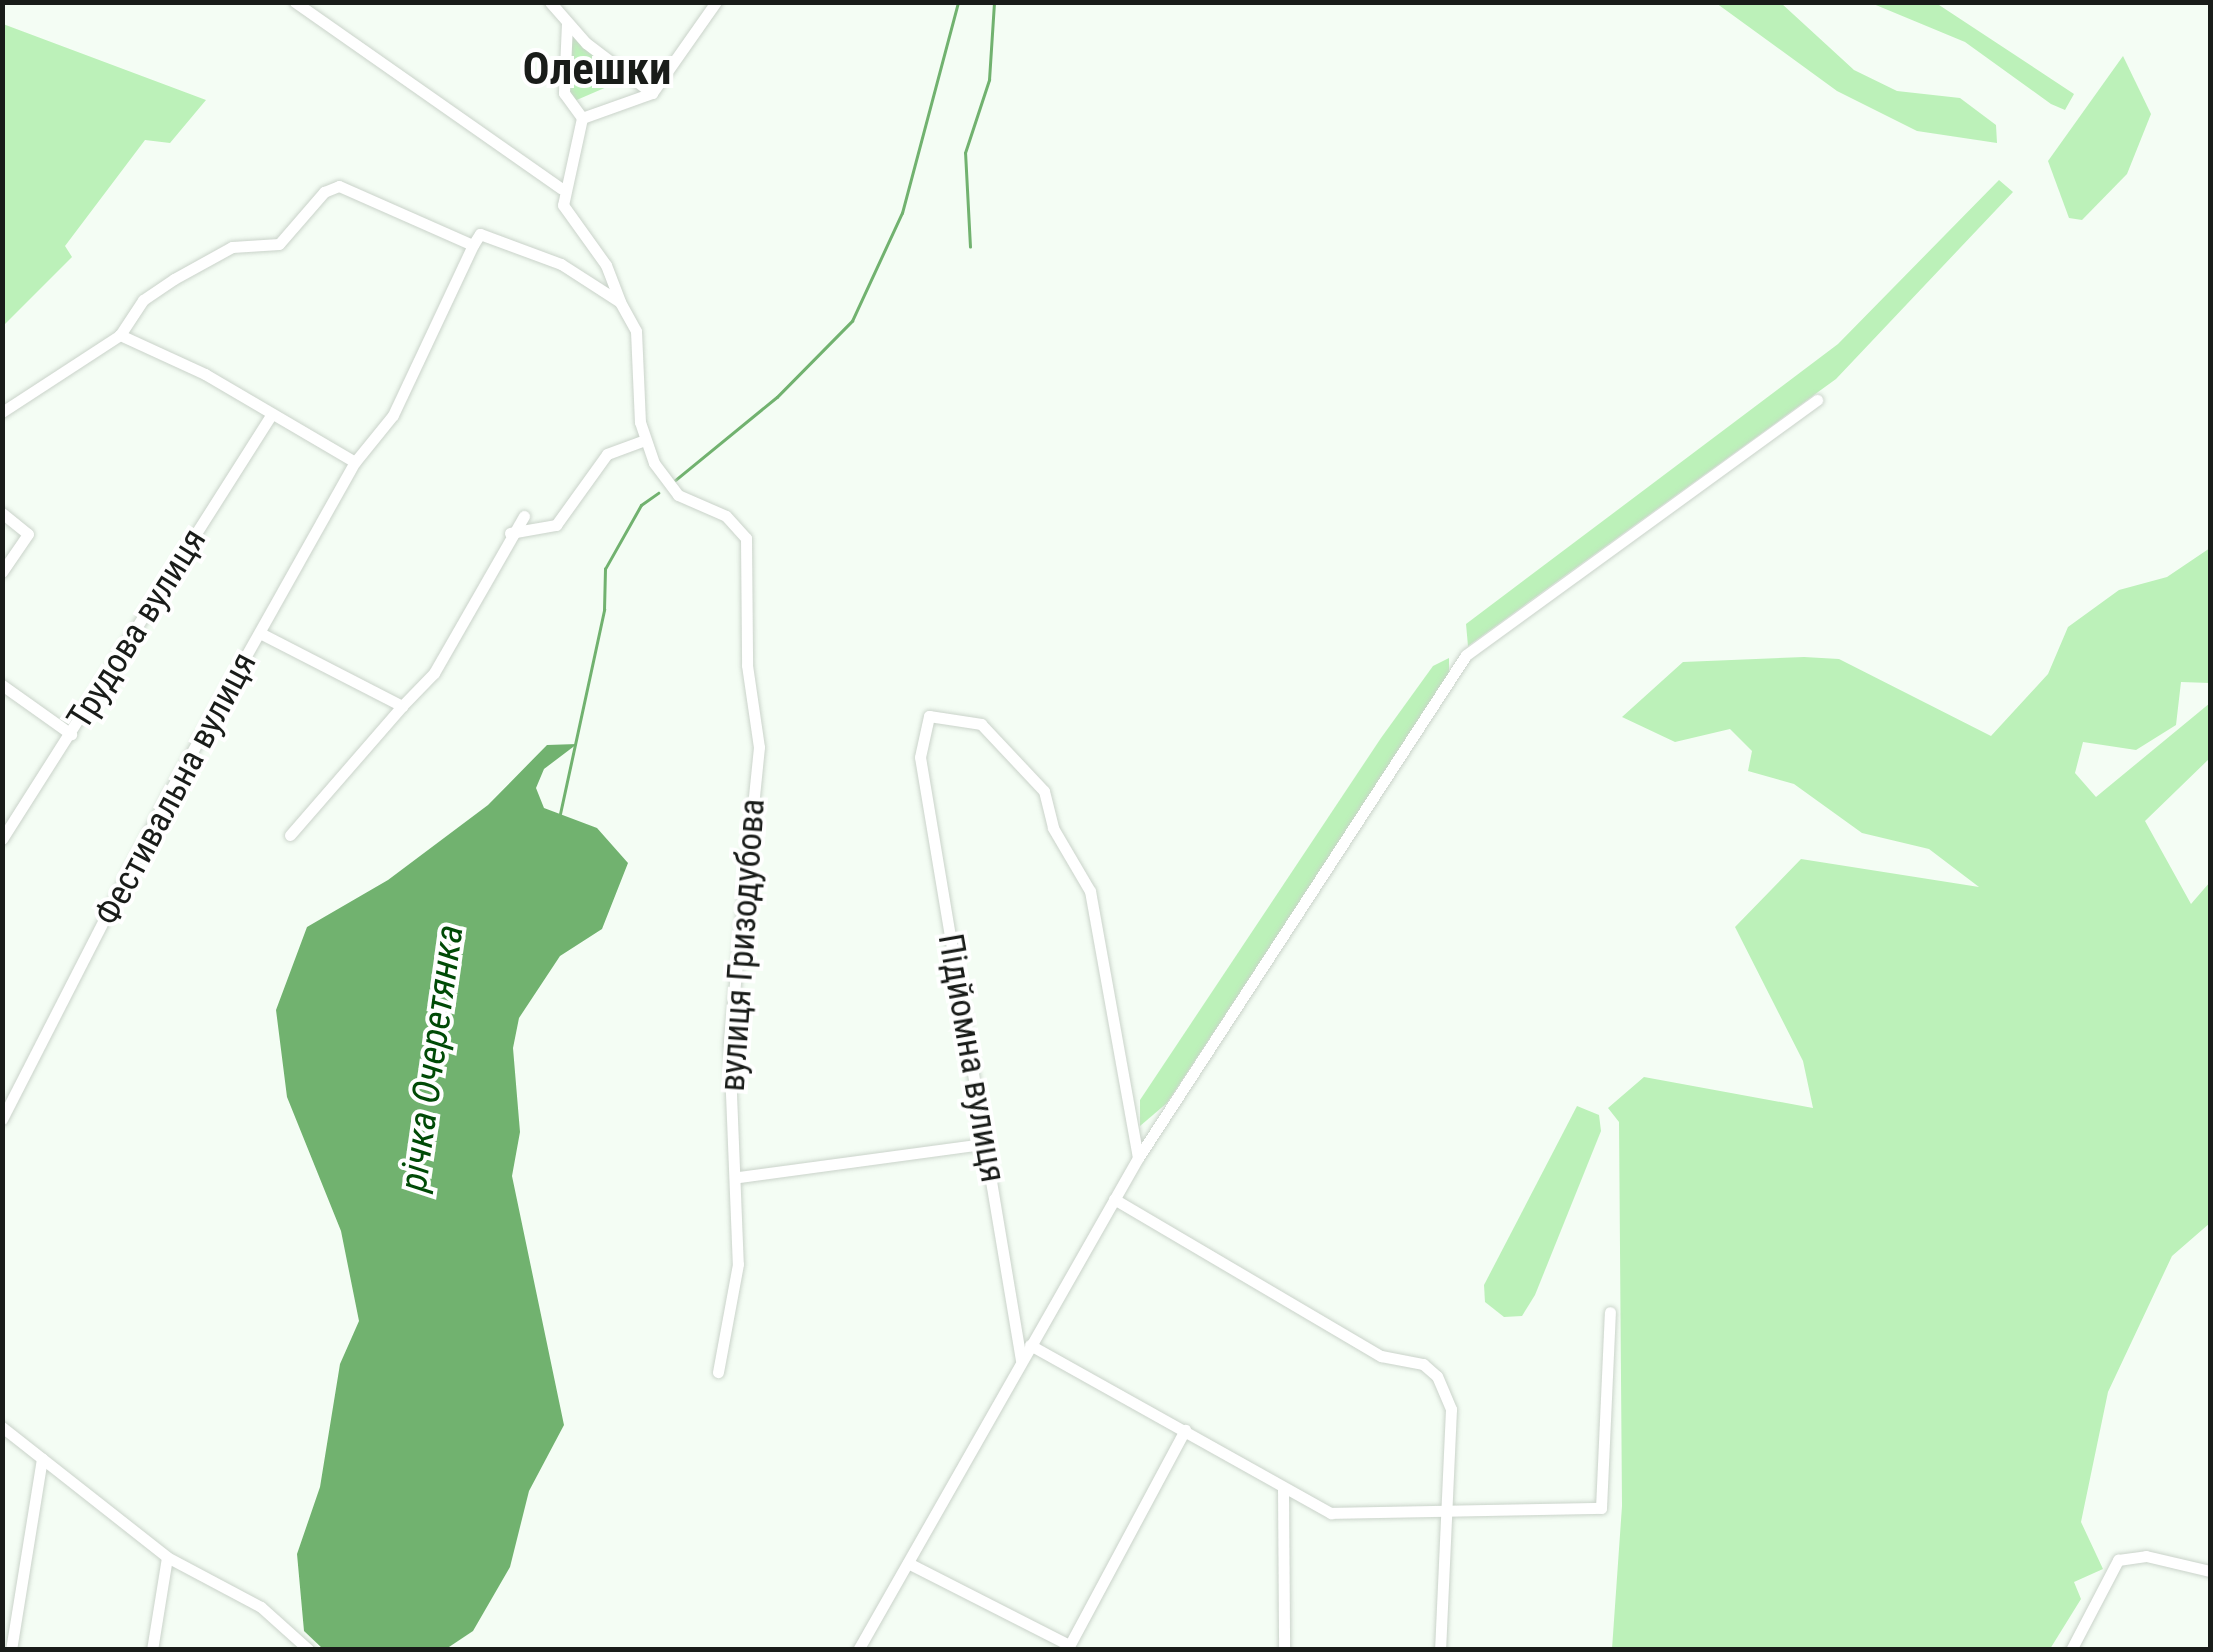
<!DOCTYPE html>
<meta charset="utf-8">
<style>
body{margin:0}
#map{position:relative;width:2213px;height:1652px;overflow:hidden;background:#f4fdf4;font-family:"Roboto Condensed",sans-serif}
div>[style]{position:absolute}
.green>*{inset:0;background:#bcf1b9}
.water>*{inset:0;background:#71b26f}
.stream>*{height:2.5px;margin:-1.25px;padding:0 1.25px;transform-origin:1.25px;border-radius:1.25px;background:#71b26f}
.roads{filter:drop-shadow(0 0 2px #cad3ca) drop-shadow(0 0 2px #cad3ca)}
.street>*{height:11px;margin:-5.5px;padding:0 5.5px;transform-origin:5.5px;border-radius:5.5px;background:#fff}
span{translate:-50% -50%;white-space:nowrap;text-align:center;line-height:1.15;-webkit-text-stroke:8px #fff;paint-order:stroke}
.street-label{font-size:35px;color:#191c19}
.water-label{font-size:38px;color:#004a06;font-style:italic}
.district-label{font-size:45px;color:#191c19;font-weight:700}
.frame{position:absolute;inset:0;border:5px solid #191c19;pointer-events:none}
</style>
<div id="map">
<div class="green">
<i style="clip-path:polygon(1716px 3px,1781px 3px,1854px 70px,1897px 91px,1960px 98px,1996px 125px,1997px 143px,1917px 131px,1837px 91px)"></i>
<i style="clip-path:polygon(1871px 3px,1936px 3px,2074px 94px,2065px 110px,2051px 104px,1965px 42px)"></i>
<i style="clip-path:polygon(567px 23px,630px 77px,572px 102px,561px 69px)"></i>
<i style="clip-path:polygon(3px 24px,206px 100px,170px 143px,145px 140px,65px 246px,72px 257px,3px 326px)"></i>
<i style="clip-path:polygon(2123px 56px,2151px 114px,2127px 174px,2082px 220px,2069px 218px,2048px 161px)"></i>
<i style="clip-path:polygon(1999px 180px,2013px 192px,1836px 379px,1468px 646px,1466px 624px,1838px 344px)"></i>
<i style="clip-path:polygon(2210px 548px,2210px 683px,2181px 682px,2176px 725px,2136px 750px,2083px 742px,2075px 773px,2096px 797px,2210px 703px,2210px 758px,2145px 821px,2191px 904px,2210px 882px,2210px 1223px,2172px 1256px,2108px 1392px,2081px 1522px,2103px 1569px,2074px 1582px,2081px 1599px,2050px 1649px,1612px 1649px,1622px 1506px,1619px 1122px,1608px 1108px,1644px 1077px,1813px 1108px,1803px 1061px,1735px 927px,1801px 859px,1979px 887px,1929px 849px,1862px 833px,1794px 784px,1748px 771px,1752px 751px,1730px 729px,1675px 742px,1622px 717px,1683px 662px,1804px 657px,1839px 659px,1991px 736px,2048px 674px,2068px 627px,2119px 590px,2167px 577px)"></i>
<i style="clip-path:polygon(1449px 658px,1449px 676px,1167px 1103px,1140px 1126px,1140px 1100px,1381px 738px,1433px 666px)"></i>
<i style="clip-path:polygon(1577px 1106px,1599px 1115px,1601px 1131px,1535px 1295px,1522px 1316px,1504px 1317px,1485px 1302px,1484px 1285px)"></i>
</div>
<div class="water">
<i style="clip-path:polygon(577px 744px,544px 769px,536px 788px,544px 808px,597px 828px,628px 863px,602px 929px,560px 956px,519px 1018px,513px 1048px,520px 1132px,512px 1176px,564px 1425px,529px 1491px,510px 1567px,473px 1631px,446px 1649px,323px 1649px,304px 1631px,297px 1554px,320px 1487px,340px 1364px,359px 1321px,341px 1231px,287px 1097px,276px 1010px,307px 927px,388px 880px,488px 805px,547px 745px)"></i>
</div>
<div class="stream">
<i style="left:970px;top:247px;width:94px;rotate:-93deg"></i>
<i style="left:965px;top:153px;width:77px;rotate:-71.8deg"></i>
<i style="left:989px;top:80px;width:78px;rotate:-86.3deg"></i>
<i style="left:673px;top:482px;width:134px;rotate:-39.3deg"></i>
<i style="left:777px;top:397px;width:107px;rotate:-45.4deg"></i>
<i style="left:852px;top:321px;width:119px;rotate:-65.2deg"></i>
<i style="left:902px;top:213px;width:218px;rotate:-75.1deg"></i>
<i style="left:560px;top:814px;width:209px;rotate:-77.8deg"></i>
<i style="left:604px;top:610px;width:41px;rotate:-88.6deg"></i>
<i style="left:605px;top:569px;width:73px;rotate:-60.6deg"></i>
<i style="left:641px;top:505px;width:21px;rotate:-35deg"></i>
</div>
<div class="roads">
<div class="street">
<i style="left:295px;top:2px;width:325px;rotate:35deg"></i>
<i style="left:550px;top:2px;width:55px;rotate:48.7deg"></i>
<i style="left:586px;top:43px;width:83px;rotate:37.1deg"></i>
<i style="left:652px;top:93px;width:111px;rotate:-54.9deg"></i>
<i style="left:567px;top:23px;width:70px;rotate:92.5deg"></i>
<i style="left:564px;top:93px;width:31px;rotate:54deg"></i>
<i style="left:582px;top:118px;width:89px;rotate:102.3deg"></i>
<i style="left:563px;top:205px;width:74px;rotate:54.4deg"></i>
<i style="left:606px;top:265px;width:40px;rotate:69deg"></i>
<i style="left:582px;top:118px;width:74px;rotate:-19.7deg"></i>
<i style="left:2px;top:412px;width:141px;rotate:-33.1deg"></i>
<i style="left:355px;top:462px;width:174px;rotate:-149.6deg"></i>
<i style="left:205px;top:374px;width:94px;rotate:-155.4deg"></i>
<i style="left:120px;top:335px;width:42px;rotate:-56.7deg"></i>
<i style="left:143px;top:300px;width:37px;rotate:-34deg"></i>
<i style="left:174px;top:279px;width:66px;rotate:-28.9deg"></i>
<i style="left:232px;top:247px;width:47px;rotate:-3.7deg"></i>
<i style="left:279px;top:244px;width:69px;rotate:-49.1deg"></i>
<i style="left:324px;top:192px;width:16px;rotate:-22deg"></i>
<i style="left:339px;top:186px;width:146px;rotate:23.8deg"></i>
<i style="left:473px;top:245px;width:13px;rotate:-58deg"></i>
<i style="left:480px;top:234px;width:86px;rotate:20.3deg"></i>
<i style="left:561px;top:264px;width:70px;rotate:32.8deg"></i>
<i style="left:620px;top:302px;width:33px;rotate:61deg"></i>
<i style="left:636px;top:331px;width:91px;rotate:87.5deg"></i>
<i style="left:640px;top:422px;width:43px;rotate:71.1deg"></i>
<i style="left:654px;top:463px;width:40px;rotate:53deg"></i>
<i style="left:678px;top:495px;width:52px;rotate:23.6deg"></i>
<i style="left:726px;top:516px;width:30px;rotate:48deg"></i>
<i style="left:746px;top:538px;width:127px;rotate:89.5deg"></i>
<i style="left:747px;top:665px;width:83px;rotate:81.7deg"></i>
<i style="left:759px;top:747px;width:299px;rotate:95.8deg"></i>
<i style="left:729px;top:1044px;width:220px;rotate:87.7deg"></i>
<i style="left:738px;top:1264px;width:110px;rotate:100.5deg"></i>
<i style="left:355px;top:462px;width:60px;rotate:-51deg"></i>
<i style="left:393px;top:415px;width:188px;rotate:-64.8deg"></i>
<i style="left:2px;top:513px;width:33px;rotate:39deg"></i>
<i style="left:28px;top:534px;width:46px;rotate:124.4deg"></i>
<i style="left:510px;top:533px;width:47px;rotate:-9.9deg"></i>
<i style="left:556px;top:525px;width:87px;rotate:-54.3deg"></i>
<i style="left:607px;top:454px;width:40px;rotate:-20.2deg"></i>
<i style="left:260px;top:633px;width:160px;rotate:27.2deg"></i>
<i style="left:402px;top:706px;width:46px;rotate:-45.9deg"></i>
<i style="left:434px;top:673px;width:181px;rotate:-60.2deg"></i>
<i style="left:2px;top:685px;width:85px;rotate:35.4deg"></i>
<i style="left:290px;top:835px;width:171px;rotate:-49deg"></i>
<i style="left:2px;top:839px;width:500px;rotate:-57.6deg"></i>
<i style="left:2px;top:1119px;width:366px;rotate:-62.9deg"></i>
<i style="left:169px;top:793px;width:380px;rotate:-60.7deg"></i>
<i style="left:739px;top:1177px;width:247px;rotate:-7.7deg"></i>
<i style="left:1114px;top:1199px;width:310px;rotate:30.5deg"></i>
<i style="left:1381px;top:1356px;width:43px;rotate:10.8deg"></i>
<i style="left:1423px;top:1364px;width:18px;rotate:41deg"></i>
<i style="left:1437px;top:1376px;width:36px;rotate:67deg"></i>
<i style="left:1451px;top:1409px;width:241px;rotate:92.6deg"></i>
<i style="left:1030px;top:1345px;width:345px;rotate:29.2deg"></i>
<i style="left:1331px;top:1513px;width:270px;rotate:-1.1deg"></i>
<i style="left:1601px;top:1508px;width:196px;rotate:-87.4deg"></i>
<i style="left:1021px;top:1360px;width:611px;rotate:-99.51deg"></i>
<i style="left:920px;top:757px;width:42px;rotate:-77.6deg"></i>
<i style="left:929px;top:716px;width:53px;rotate:8.7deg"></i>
<i style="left:981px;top:724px;width:92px;rotate:46.8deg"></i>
<i style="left:1044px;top:791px;width:38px;rotate:76deg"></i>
<i style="left:1053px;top:828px;width:73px;rotate:59.6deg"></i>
<i style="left:1090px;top:891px;width:271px;rotate:79.8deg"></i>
<i style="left:2px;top:1427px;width:210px;rotate:38.2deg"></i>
<i style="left:167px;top:1557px;width:106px;rotate:28deg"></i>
<i style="left:261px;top:1607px;width:64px;rotate:41.9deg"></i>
<i style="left:1283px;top:1488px;width:162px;rotate:89.6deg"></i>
<i style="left:908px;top:1563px;width:181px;rotate:27deg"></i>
<i style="left:11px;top:1650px;width:194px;rotate:-80.8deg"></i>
<i style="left:152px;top:1650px;width:94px;rotate:-80.8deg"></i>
<i style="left:858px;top:1650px;width:566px;rotate:-60.36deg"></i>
<i style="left:1138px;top:1158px;width:600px;rotate:-56.89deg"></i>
<i style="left:1466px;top:655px;width:434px;rotate:-36deg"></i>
<i style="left:1067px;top:1650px;width:250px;rotate:-61.8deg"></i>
<i style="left:2071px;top:1650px;width:102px;rotate:-62.4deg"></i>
<i style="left:2118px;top:1560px;width:28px;rotate:-8deg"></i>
<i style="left:2146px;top:1556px;width:66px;rotate:13.2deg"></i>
</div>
</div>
<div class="street-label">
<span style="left:137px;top:629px;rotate:-58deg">Трудова вулиця</span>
<span style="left:176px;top:789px;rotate:-62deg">Фестивальна вулиця</span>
<span style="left:743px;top:945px;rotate:-86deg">вулиця Гризодубова</span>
<span style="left:971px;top:1058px;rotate:80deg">Підйомна вулиця</span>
</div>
<div class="water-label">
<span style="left:432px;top:1058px;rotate:-82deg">річка Очеретянка</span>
</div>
<div class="district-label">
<span style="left:597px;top:69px">Олешки</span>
</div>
<div class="frame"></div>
</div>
